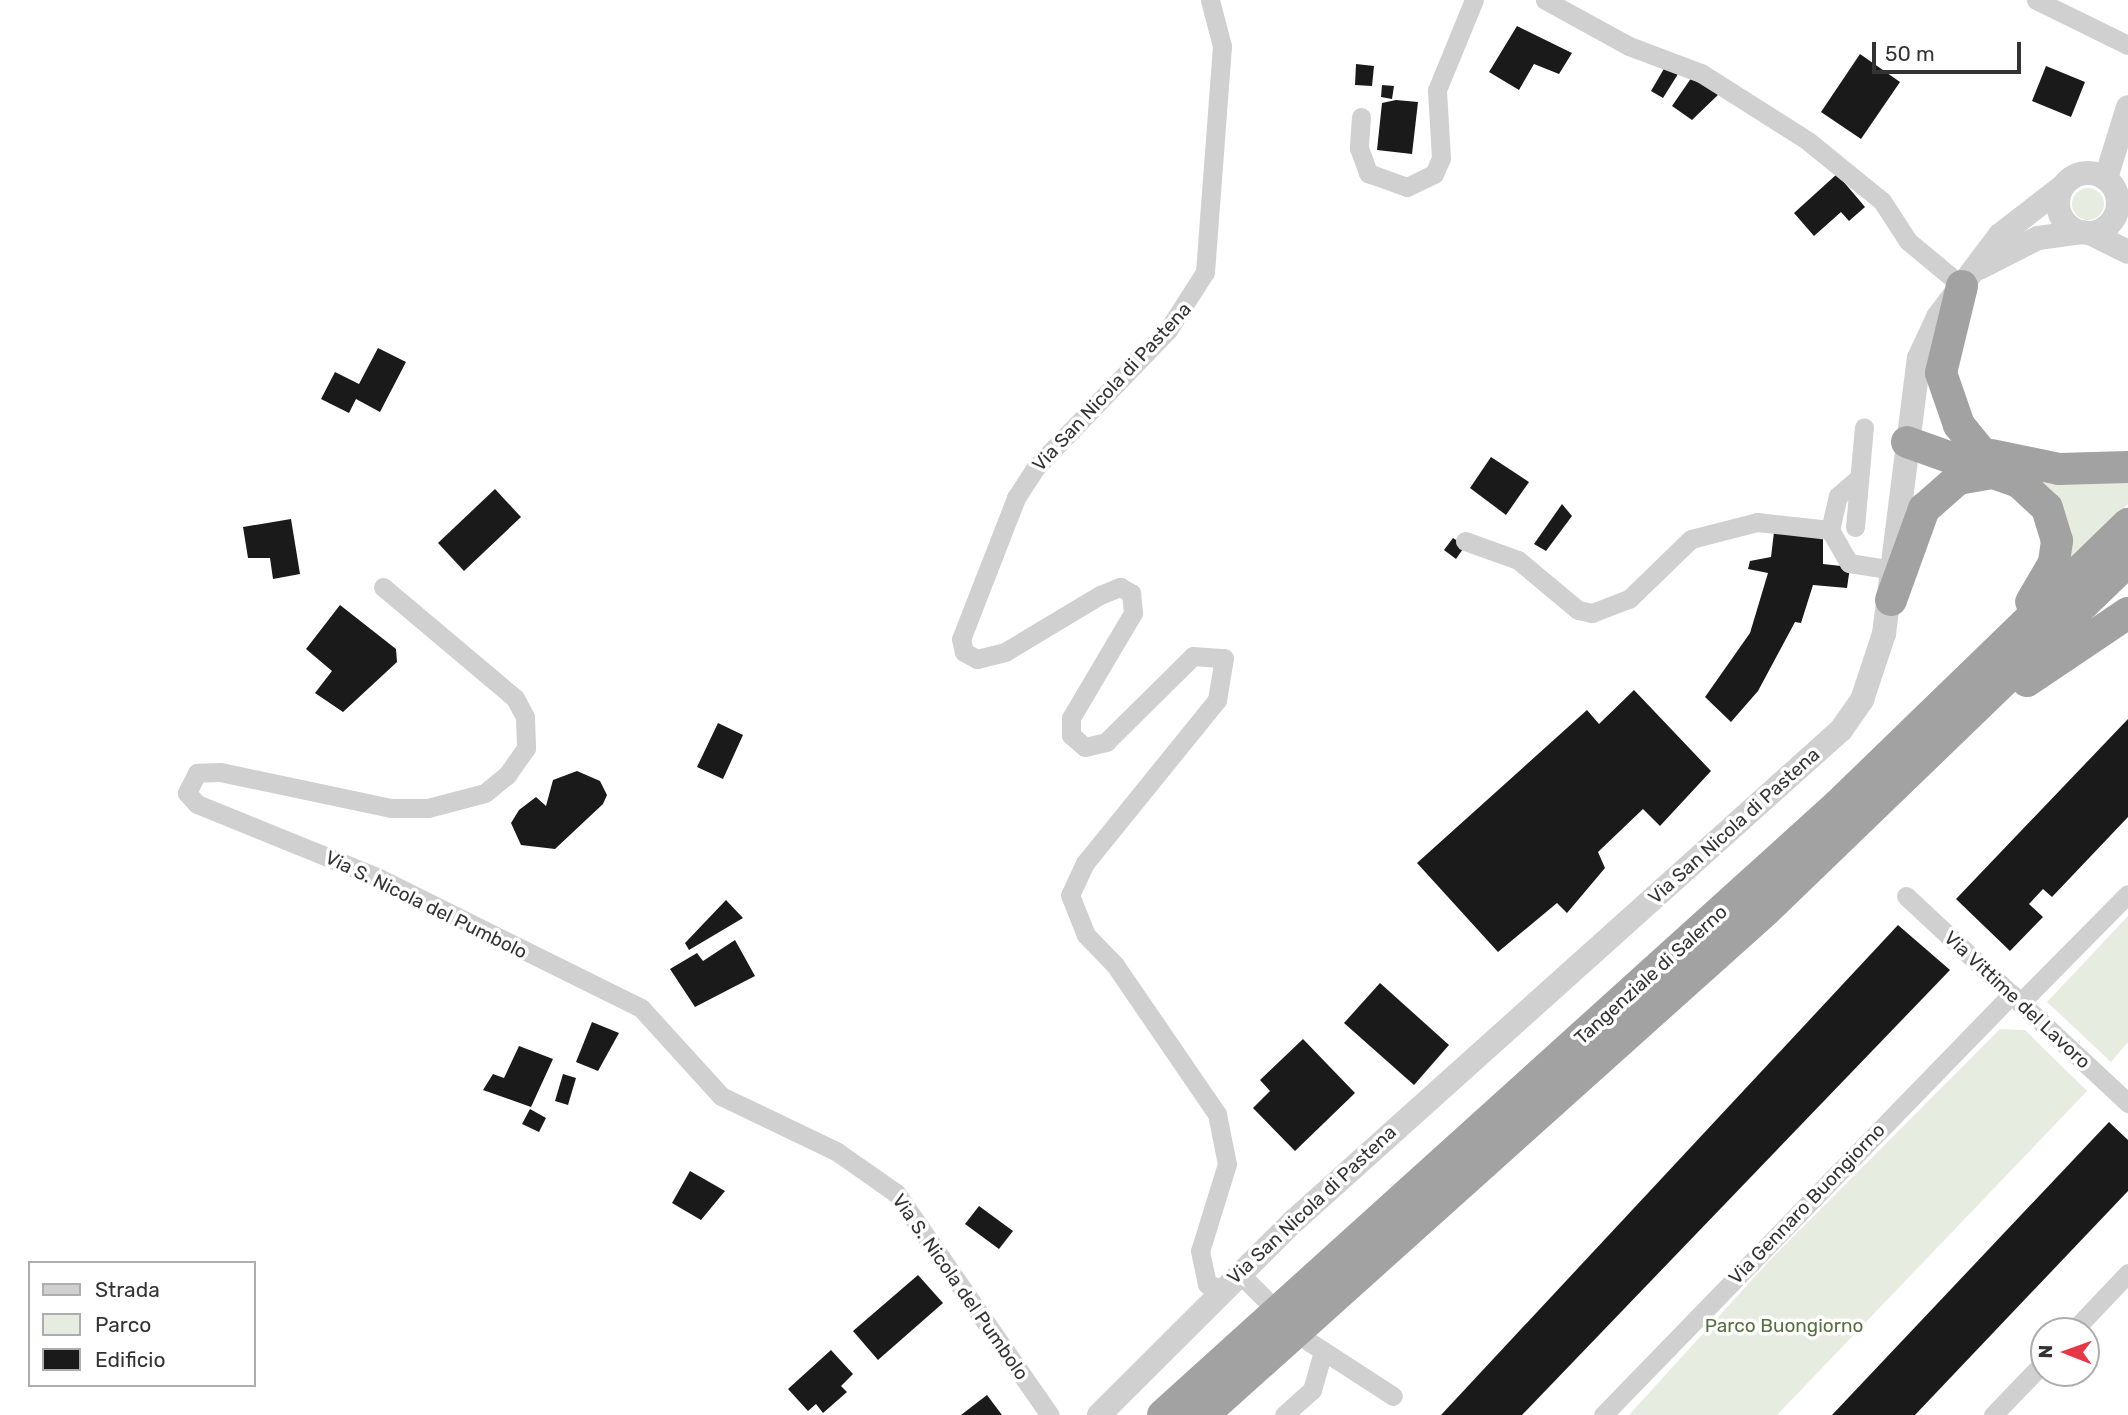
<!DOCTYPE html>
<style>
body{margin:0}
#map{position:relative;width:2128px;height:1415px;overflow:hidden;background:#fff;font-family:Rubik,sans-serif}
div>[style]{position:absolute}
.green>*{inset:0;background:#e6ecdf}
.round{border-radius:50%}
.building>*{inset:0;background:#1a1a1a}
.minor>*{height:19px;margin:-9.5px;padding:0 9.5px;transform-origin:9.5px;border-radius:9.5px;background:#d0d0d0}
.tertiary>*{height:24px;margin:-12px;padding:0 12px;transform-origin:12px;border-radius:12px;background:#d0d0d0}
.tertiary>.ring{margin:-12px;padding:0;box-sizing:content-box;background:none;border:24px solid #d0d0d0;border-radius:50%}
.trunk>*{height:32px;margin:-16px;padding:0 16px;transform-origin:16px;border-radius:16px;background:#a2a2a2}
span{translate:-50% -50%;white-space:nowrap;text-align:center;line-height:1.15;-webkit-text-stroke:7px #fff;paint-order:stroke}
.street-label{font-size:19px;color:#333}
.park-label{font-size:19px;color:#56703f}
.legend{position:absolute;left:28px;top:1261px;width:228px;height:126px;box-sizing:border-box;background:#fff;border:2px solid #adadad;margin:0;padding:9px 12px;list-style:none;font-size:21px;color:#333}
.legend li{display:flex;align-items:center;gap:14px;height:35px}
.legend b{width:35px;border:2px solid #adadad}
.north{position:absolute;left:2030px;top:1317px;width:70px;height:70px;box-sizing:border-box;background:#fff;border:2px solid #adadad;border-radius:50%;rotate:271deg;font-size:19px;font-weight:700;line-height:28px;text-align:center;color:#333}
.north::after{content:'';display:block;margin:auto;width:24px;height:32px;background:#e63946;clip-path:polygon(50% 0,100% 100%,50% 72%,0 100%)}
.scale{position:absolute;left:1872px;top:42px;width:149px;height:32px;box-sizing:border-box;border:4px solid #333;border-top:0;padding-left:9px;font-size:21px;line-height:24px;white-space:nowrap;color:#333;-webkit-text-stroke:5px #fff;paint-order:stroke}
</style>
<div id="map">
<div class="green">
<i class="round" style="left:2072px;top:188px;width:32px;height:32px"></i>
<i style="clip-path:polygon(1934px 442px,2128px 474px,2128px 504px,2062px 570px,2059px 517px)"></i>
<i style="clip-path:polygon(2128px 916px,2128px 1042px,2111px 1062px,2047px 1002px)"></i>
<i style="clip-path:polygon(2000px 1029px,2025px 1030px,2087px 1091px,1777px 1415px,1629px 1415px,1770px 1260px)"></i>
</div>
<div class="building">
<i style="clip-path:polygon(1517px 26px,1572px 53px,1559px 74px,1534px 64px,1519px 90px,1489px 72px)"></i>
<i style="clip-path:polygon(1860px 54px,1900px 82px,1861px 139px,1821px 112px)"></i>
<i style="clip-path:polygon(1356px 64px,1374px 66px,1372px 86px,1355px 85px)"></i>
<i style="clip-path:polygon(2046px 66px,2085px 82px,2071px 117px,2032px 101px)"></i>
<i style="clip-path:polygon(1665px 67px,1678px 74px,1663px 98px,1651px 91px)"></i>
<i style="clip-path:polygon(1694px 74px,1721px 92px,1692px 120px,1672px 106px)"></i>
<i style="clip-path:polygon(1382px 85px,1394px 86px,1392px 99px,1381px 97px)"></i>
<i style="clip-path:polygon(1396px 100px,1418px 102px,1412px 154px,1377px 150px,1382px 103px)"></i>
<i style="clip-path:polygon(1837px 174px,1865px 207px,1849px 221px,1841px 212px,1814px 236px,1794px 213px)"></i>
<i style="clip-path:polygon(378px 348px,406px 362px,380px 412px,356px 399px,349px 413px,321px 399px,335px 372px,359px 384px)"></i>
<i style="clip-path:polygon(1491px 457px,1529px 482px,1506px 515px,1470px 488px)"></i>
<i style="clip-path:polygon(495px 489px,521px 517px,464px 571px,438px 543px)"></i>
<i style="clip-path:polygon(1562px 504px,1572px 516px,1546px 551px,1534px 544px)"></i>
<i style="clip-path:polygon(291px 519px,300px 574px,273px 579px,270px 558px,248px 558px,243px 527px)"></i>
<i style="clip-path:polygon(1774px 532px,1823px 537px,1823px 564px,1850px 567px,1847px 588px,1813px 585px,1801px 623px,1795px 622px,1758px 691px,1731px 722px,1705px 697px,1750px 633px,1768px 573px,1748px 569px,1750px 561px,1771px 557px)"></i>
<i style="clip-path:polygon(1453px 538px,1465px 546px,1456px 559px,1444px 550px)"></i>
<i style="clip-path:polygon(340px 605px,396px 649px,397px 662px,343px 712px,315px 693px,332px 671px,306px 649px)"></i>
<i style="clip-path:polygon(1634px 690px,1711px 771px,1660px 826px,1643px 809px,1598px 852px,1605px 868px,1567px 913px,1557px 903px,1498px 952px,1417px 863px,1587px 710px,1599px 724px)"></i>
<i style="clip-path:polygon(2128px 719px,2128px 817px,2052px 897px,2043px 889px,2029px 904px,2043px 917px,2010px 951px,1956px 899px)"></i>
<i style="clip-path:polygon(718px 723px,743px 735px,723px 779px,697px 767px)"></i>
<i style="clip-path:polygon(577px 771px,600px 781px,607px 795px,603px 804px,555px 849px,521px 845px,511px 823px,519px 810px,536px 797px,546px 806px,553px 780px)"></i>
<i style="clip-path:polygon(726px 900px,743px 918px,689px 950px,685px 943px)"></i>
<i style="clip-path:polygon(1898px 925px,1950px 970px,1522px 1415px,1441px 1415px)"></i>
<i style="clip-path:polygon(735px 940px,755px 976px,695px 1007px,670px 969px,697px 953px,703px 961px)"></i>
<i style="clip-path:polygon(1380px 983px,1449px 1045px,1414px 1085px,1344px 1023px)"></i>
<i style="clip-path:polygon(592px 1022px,619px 1033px,598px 1071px,576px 1062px)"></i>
<i style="clip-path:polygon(1303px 1039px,1355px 1093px,1295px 1151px,1253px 1108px,1270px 1091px,1260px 1080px)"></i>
<i style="clip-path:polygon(519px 1046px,553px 1059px,531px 1107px,483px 1090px,493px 1074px,504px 1078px)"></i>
<i style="clip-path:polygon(563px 1074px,576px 1078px,568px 1105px,555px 1101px)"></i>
<i style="clip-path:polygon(530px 1109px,546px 1118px,539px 1132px,522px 1124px)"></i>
<i style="clip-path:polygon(2109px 1122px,2128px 1140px,2128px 1191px,1915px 1415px,1832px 1415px)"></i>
<i style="clip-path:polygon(690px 1171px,725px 1191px,701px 1220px,672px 1203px)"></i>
<i style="clip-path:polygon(979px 1206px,1013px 1231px,999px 1249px,965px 1224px)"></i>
<i style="clip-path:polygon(918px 1275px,943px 1303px,878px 1360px,853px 1331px)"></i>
<i style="clip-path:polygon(831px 1350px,853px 1374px,841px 1386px,847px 1392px,823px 1413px,816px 1404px,808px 1411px,788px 1389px)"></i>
<i style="clip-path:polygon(987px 1395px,1002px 1415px,961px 1415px)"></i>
</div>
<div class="minor">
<i style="left:1210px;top:0;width:48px;rotate:75.4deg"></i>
<i style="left:1222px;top:46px;width:227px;rotate:94.3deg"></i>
<i style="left:1205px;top:272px;width:69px;rotate:122.5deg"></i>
<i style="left:1168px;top:330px;width:190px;rotate:133.9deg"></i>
<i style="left:1036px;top:467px;width:37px;rotate:123deg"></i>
<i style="left:1016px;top:498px;width:151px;rotate:111.3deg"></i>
<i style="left:961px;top:639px;width:13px;rotate:77deg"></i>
<i style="left:964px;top:652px;width:15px;rotate:28deg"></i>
<i style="left:977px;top:659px;width:29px;rotate:-14deg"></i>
<i style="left:1005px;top:652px;width:111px;rotate:-31deg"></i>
<i style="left:1100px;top:595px;width:22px;rotate:-22deg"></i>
<i style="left:1120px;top:587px;width:13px;rotate:29deg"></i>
<i style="left:1131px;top:593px;width:20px;rotate:84deg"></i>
<i style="left:1133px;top:613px;width:122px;rotate:120.6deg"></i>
<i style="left:1071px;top:718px;width:17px;rotate:90deg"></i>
<i style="left:1071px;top:735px;width:18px;rotate:41deg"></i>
<i style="left:1085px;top:747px;width:22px;rotate:-13deg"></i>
<i style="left:1106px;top:742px;width:122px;rotate:-44.7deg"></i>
<i style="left:1193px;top:656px;width:31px;rotate:4deg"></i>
<i style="left:1224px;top:658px;width:43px;rotate:99.5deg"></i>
<i style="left:1217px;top:700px;width:210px;rotate:129deg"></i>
<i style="left:1085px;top:863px;width:35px;rotate:115deg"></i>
<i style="left:1070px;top:895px;width:43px;rotate:68.2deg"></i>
<i style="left:1086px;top:935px;width:42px;rotate:46deg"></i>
<i style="left:1115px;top:965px;width:181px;rotate:55.6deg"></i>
<i style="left:1217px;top:1114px;width:51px;rotate:78.7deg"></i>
<i style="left:1227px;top:1164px;width:91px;rotate:107.2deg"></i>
<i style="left:1200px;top:1251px;width:34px;rotate:78deg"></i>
<i style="left:1207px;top:1284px;width:17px;rotate:17deg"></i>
<i style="left:1545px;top:0;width:96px;rotate:28.7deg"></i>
<i style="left:1629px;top:46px;width:77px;rotate:20.6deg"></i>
<i style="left:1701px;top:73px;width:127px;rotate:32.4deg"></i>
<i style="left:1808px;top:141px;width:95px;rotate:39deg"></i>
<i style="left:1882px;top:201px;width:48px;rotate:57deg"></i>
<i style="left:1908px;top:241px;width:70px;rotate:39.8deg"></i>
<i style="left:2036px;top:0;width:102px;rotate:26.1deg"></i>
<i style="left:1361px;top:117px;width:31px;rotate:94deg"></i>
<i style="left:1359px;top:148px;width:27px;rotate:70deg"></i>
<i style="left:1368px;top:173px;width:41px;rotate:19.7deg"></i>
<i style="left:1407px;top:187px;width:30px;rotate:-26deg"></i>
<i style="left:1434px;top:174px;width:17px;rotate:-66deg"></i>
<i style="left:1441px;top:158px;width:68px;rotate:-93.4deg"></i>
<i style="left:1437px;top:90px;width:97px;rotate:-67.7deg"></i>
<i style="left:1855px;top:527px;width:100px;rotate:-84.9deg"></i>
<i style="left:1830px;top:530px;width:35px;rotate:-77deg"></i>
<i style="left:1838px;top:496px;width:28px;rotate:-41deg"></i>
<i style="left:1465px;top:541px;width:56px;rotate:19.7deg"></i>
<i style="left:1518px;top:560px;width:78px;rotate:39.8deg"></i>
<i style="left:1578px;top:610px;width:14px;rotate:12deg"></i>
<i style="left:1592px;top:613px;width:40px;rotate:-21deg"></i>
<i style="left:1629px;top:599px;width:86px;rotate:-44.1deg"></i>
<i style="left:1691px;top:539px;width:68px;rotate:-14.4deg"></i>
<i style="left:1757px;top:522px;width:73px;rotate:6.3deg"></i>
<i style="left:1830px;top:530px;width:38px;rotate:60deg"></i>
<i style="left:1849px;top:563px;width:46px;rotate:8.8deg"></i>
<i style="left:383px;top:587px;width:172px;rotate:40.1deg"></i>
<i style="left:515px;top:698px;width:21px;rotate:62deg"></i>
<i style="left:525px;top:717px;width:31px;rotate:88deg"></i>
<i style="left:526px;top:748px;width:33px;rotate:125deg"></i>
<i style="left:507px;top:775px;width:28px;rotate:141deg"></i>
<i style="left:485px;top:793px;width:59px;rotate:165.3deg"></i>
<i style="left:428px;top:808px;width:37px;rotate:180deg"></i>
<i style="left:391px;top:808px;width:175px;rotate:-168.1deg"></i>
<i style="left:220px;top:772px;width:23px;rotate:178deg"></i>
<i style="left:197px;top:773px;width:22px;rotate:117deg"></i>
<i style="left:187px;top:793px;width:15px;rotate:48deg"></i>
<i style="left:197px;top:804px;width:196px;rotate:22.1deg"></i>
<i style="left:379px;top:878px;width:292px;rotate:26.4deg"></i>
<i style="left:641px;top:1008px;width:119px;rotate:47.7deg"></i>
<i style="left:721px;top:1096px;width:127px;rotate:25.6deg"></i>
<i style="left:836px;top:1151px;width:73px;rotate:35deg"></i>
<i style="left:896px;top:1193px;width:270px;rotate:55.3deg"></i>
<i style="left:1906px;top:896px;width:304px;rotate:43deg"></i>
<i style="left:2020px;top:1003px;width:153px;rotate:-45.3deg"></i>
<i style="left:1239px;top:1273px;width:38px;rotate:45deg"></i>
<i style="left:2073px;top:1331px;width:80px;rotate:-46.5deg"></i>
<i style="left:1308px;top:1341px;width:101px;rotate:32.9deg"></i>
<i style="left:1284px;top:1415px;width:38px;rotate:-42deg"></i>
<i style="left:1312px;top:1390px;width:36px;rotate:-74deg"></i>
<i style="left:1603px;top:1415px;width:587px;rotate:-45.83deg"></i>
<i style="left:1993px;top:1415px;width:74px;rotate:-46.1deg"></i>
</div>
<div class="tertiary">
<i class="ring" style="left:2058px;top:173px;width:36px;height:36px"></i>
<i style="left:2106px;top:178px;width:74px;rotate:-72.8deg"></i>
<i style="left:2090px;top:233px;width:42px;rotate:26.6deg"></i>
<i style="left:1979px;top:268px;width:66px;rotate:-27deg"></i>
<i style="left:2038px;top:238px;width:44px;rotate:-7.8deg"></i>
<i style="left:1099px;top:1415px;width:276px;rotate:-44.9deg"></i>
<i style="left:1295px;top:1220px;width:734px;rotate:-41.91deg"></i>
<i style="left:1841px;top:730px;width:37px;rotate:-55deg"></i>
<i style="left:1862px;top:700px;width:70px;rotate:-71.6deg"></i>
<i style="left:1884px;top:634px;width:278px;rotate:-82.8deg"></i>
<i style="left:1919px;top:358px;width:45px;rotate:-65.1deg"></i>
<i style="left:1938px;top:317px;width:103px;rotate:-52.9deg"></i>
<i style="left:2000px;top:235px;width:78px;rotate:-37.7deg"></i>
</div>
<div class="trunk">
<i style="left:1962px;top:286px;width:89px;rotate:103.6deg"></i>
<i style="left:1941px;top:373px;width:55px;rotate:70.9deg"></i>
<i style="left:1959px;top:425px;width:32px;rotate:51deg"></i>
<i style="left:1907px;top:442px;width:119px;rotate:19.7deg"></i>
<i style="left:2019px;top:482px;width:38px;rotate:43deg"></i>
<i style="left:2047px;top:508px;width:34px;rotate:73deg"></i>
<i style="left:2057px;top:541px;width:22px;rotate:98deg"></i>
<i style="left:2054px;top:563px;width:45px;rotate:120.5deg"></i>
<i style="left:1991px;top:455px;width:69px;rotate:11.6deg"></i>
<i style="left:2059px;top:469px;width:69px;rotate:-1.7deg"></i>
<i style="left:1891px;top:600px;width:97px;rotate:-70.1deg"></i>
<i style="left:1924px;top:509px;width:45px;rotate:-41.4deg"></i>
<i style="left:1958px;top:479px;width:35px;rotate:-10deg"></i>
<i style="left:2027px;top:681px;width:122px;rotate:-34deg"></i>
<i style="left:1163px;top:1415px;width:910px;rotate:-42.1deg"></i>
<i style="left:1838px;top:805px;width:404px;rotate:-44.1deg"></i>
<i style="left:1203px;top:1415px;width:756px;rotate:-41.89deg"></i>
<i style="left:1766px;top:910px;width:503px;rotate:-43.95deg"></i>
</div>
<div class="street-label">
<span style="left:1112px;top:387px;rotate:-47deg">Via San Nicola di Pastena</span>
<span style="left:1734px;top:826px;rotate:-42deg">Via San Nicola di Pastena</span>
<span style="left:426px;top:905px;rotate:26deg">Via S. Nicola del Pumbolo</span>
<span style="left:1651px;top:975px;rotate:-42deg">Tangenziale di Salerno</span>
<span style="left:2017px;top:1000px;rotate:43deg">Via Vittime del Lavoro</span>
<span style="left:1807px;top:1204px;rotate:-46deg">Via Gennaro Buongiorno</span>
<span style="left:1312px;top:1205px;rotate:-43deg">Via San Nicola di Pastena</span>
<span style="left:960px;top:1287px;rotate:55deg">Via S. Nicola del Pumbolo</span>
</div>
<div class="park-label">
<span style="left:1784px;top:1326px">Parco Buongiorno</span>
</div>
<ul class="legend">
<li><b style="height:9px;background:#d0d0d0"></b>Strada</li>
<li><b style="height:19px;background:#e6ecdf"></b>Parco</li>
<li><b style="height:19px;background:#1a1a1a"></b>Edificio</li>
</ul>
<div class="north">N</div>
<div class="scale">50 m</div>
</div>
